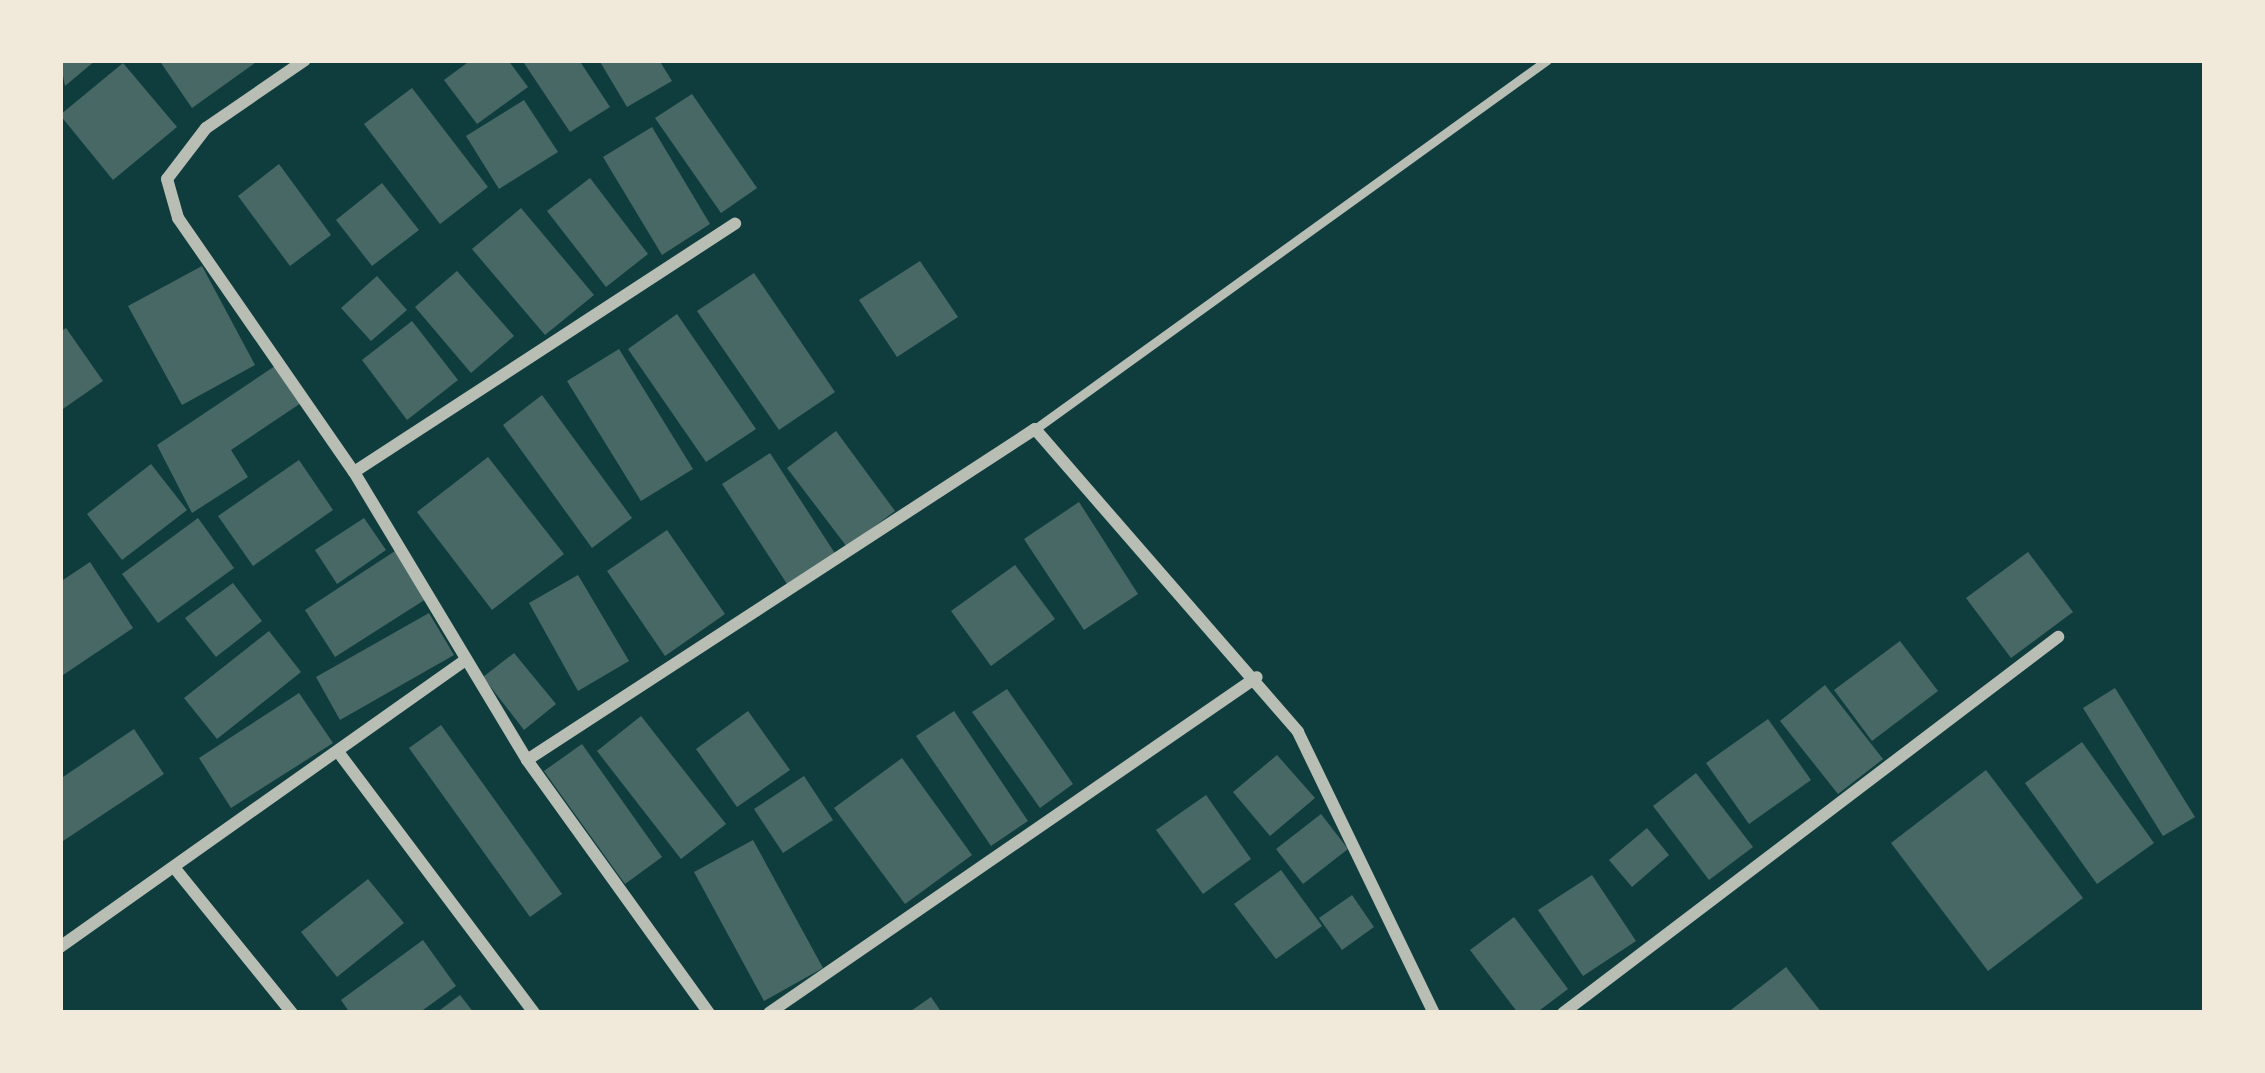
<!DOCTYPE html>
<style>
body{margin:0}
#map{position:relative;width:2265px;height:1073px;overflow:hidden;background:#0f3d3e;font-family:"Zilla Slab",serif}
div>[style]{position:absolute}
.building>*{inset:0;background:#486865}
.service>*{height:9px;margin:-4.5px;padding:0 4.5px;transform-origin:4.5px;border-radius:4.5px;background:#b8beb3}
.minor>*{height:12px;margin:-6px;padding:0 6px;transform-origin:6px;border-radius:6px;background:#b8beb3}
span{translate:-50% -50%;white-space:nowrap;text-align:center;line-height:1.15;-webkit-text-stroke:10px #f1e9da;paint-order:stroke}
.frame{position:absolute;inset:0;border:63px solid #f1e9da;pointer-events:none}
</style>
<div id="map">
<div class="building">
<i style="clip-path:polygon(60px 60px,96px 60px,65px 86px)"></i>
<i style="clip-path:polygon(159px 60px,259px 60px,192px 108px)"></i>
<i style="clip-path:polygon(471px 60px,508px 60px,528px 87px,477px 124px,444px 80px)"></i>
<i style="clip-path:polygon(522px 60px,579px 60px,610px 107px,570px 132px)"></i>
<i style="clip-path:polygon(599px 60px,659px 60px,672px 81px,627px 107px)"></i>
<i style="clip-path:polygon(123px 63px,177px 127px,113px 180px,60px 115px)"></i>
<i style="clip-path:polygon(412px 88px,488px 187px,440px 224px,364px 124px)"></i>
<i style="clip-path:polygon(692px 94px,757px 188px,721px 213px,655px 118px)"></i>
<i style="clip-path:polygon(524px 100px,558px 152px,499px 189px,466px 136px)"></i>
<i style="clip-path:polygon(652px 127px,710px 224px,662px 255px,603px 157px)"></i>
<i style="clip-path:polygon(279px 164px,331px 235px,290px 266px,238px 196px)"></i>
<i style="clip-path:polygon(590px 178px,648px 254px,606px 287px,547px 211px)"></i>
<i style="clip-path:polygon(382px 183px,419px 230px,372px 266px,336px 220px)"></i>
<i style="clip-path:polygon(521px 208px,594px 295px,545px 335px,472px 249px)"></i>
<i style="clip-path:polygon(920px 261px,958px 317px,897px 357px,859px 300px)"></i>
<i style="clip-path:polygon(202px 266px,255px 365px,182px 405px,128px 306px)"></i>
<i style="clip-path:polygon(457px 271px,514px 336px,471px 373px,415px 307px)"></i>
<i style="clip-path:polygon(754px 273px,835px 392px,779px 430px,697px 311px)"></i>
<i style="clip-path:polygon(377px 276px,407px 310px,371px 341px,341px 308px)"></i>
<i style="clip-path:polygon(677px 314px,756px 429px,706px 462px,628px 349px)"></i>
<i style="clip-path:polygon(412px 321px,458px 380px,407px 420px,362px 360px)"></i>
<i style="clip-path:polygon(66px 328px,103px 381px,60px 411px,60px 332px)"></i>
<i style="clip-path:polygon(619px 349px,693px 469px,641px 501px,567px 381px)"></i>
<i style="clip-path:polygon(278px 364px,304px 401px,231px 450px,248px 477px,192px 513px,157px 445px)"></i>
<i style="clip-path:polygon(542px 395px,632px 518px,592px 548px,503px 425px)"></i>
<i style="clip-path:polygon(836px 431px,895px 511px,847px 547px,787px 468px)"></i>
<i style="clip-path:polygon(770px 453px,836px 555px,789px 587px,722px 484px)"></i>
<i style="clip-path:polygon(488px 457px,564px 554px,492px 610px,417px 512px)"></i>
<i style="clip-path:polygon(299px 460px,333px 510px,253px 566px,218px 516px)"></i>
<i style="clip-path:polygon(151px 464px,187px 510px,122px 560px,87px 514px)"></i>
<i style="clip-path:polygon(1079px 502px,1138px 594px,1084px 630px,1024px 539px)"></i>
<i style="clip-path:polygon(198px 518px,234px 568px,158px 623px,122px 574px)"></i>
<i style="clip-path:polygon(364px 518px,386px 550px,337px 584px,315px 550px)"></i>
<i style="clip-path:polygon(667px 530px,725px 614px,665px 656px,607px 571px)"></i>
<i style="clip-path:polygon(395px 551px,426px 599px,335px 657px,305px 610px)"></i>
<i style="clip-path:polygon(2028px 552px,2073px 612px,2011px 658px,1966px 598px)"></i>
<i style="clip-path:polygon(90px 562px,133px 628px,60px 677px,60px 582px)"></i>
<i style="clip-path:polygon(1015px 565px,1055px 619px,991px 666px,951px 611px)"></i>
<i style="clip-path:polygon(578px 575px,629px 661px,578px 691px,529px 603px)"></i>
<i style="clip-path:polygon(233px 583px,262px 621px,216px 657px,185px 618px)"></i>
<i style="clip-path:polygon(429px 613px,454px 655px,340px 720px,316px 677px)"></i>
<i style="clip-path:polygon(269px 631px,301px 672px,217px 739px,184px 698px)"></i>
<i style="clip-path:polygon(1900px 641px,1938px 691px,1872px 741px,1834px 690px)"></i>
<i style="clip-path:polygon(514px 653px,556px 704px,524px 730px,483px 677px)"></i>
<i style="clip-path:polygon(1825px 685px,1883px 759px,1838px 794px,1780px 721px)"></i>
<i style="clip-path:polygon(2115px 688px,2195px 817px,2163px 836px,2083px 708px)"></i>
<i style="clip-path:polygon(1007px 689px,1073px 784px,1040px 808px,972px 712px)"></i>
<i style="clip-path:polygon(299px 693px,333px 743px,231px 808px,199px 758px)"></i>
<i style="clip-path:polygon(748px 711px,790px 770px,737px 807px,696px 749px)"></i>
<i style="clip-path:polygon(954px 711px,1028px 821px,991px 846px,916px 736px)"></i>
<i style="clip-path:polygon(641px 716px,726px 824px,681px 859px,597px 751px)"></i>
<i style="clip-path:polygon(1768px 719px,1811px 780px,1749px 824px,1706px 763px)"></i>
<i style="clip-path:polygon(441px 725px,562px 894px,530px 917px,409px 748px)"></i>
<i style="clip-path:polygon(134px 729px,164px 774px,60px 843px,60px 779px)"></i>
<i style="clip-path:polygon(2082px 742px,2154px 843px,2097px 884px,2025px 783px)"></i>
<i style="clip-path:polygon(582px 744px,662px 857px,625px 884px,544px 771px)"></i>
<i style="clip-path:polygon(1277px 755px,1315px 798px,1270px 836px,1233px 792px)"></i>
<i style="clip-path:polygon(902px 758px,972px 855px,905px 904px,834px 808px)"></i>
<i style="clip-path:polygon(1986px 770px,2083px 898px,1988px 971px,1891px 843px)"></i>
<i style="clip-path:polygon(1696px 773px,1753px 847px,1709px 880px,1653px 806px)"></i>
<i style="clip-path:polygon(804px 776px,833px 820px,783px 853px,754px 809px)"></i>
<i style="clip-path:polygon(1206px 795px,1251px 859px,1203px 894px,1156px 830px)"></i>
<i style="clip-path:polygon(1321px 814px,1348px 849px,1303px 884px,1276px 849px)"></i>
<i style="clip-path:polygon(1647px 828px,1669px 855px,1632px 887px,1609px 860px)"></i>
<i style="clip-path:polygon(753px 840px,823px 968px,764px 1001px,694px 872px)"></i>
<i style="clip-path:polygon(1281px 870px,1322px 926px,1276px 959px,1234px 904px)"></i>
<i style="clip-path:polygon(1592px 875px,1636px 941px,1583px 976px,1538px 910px)"></i>
<i style="clip-path:polygon(368px 879px,404px 923px,337px 977px,301px 932px)"></i>
<i style="clip-path:polygon(1352px 895px,1374px 927px,1342px 950px,1319px 918px)"></i>
<i style="clip-path:polygon(1514px 917px,1568px 989px,1536px 1013px,1518px 1013px,1470px 950px)"></i>
<i style="clip-path:polygon(423px 940px,456px 986px,419px 1013px,350px 1013px,341px 1000px)"></i>
<i style="clip-path:polygon(1786px 967px,1822px 1013px,1727px 1013px)"></i>
<i style="clip-path:polygon(460px 995px,474px 1013px,436px 1013px)"></i>
<i style="clip-path:polygon(931px 997px,942px 1013px,908px 1013px)"></i>
</div>
<div class="service">
<i style="left:1035px;top:429px;width:631px;rotate:-35.78deg"></i>
</div>
<div class="minor">
<i style="left:305px;top:60px;width:120px;rotate:145.5deg"></i>
<i style="left:206px;top:128px;width:64px;rotate:127.4deg"></i>
<i style="left:167px;top:179px;width:41px;rotate:74.2deg"></i>
<i style="left:178px;top:218px;width:309px;rotate:55.3deg"></i>
<i style="left:354px;top:472px;width:336px;rotate:59deg"></i>
<i style="left:527px;top:760px;width:312px;rotate:54.3deg"></i>
<i style="left:354px;top:472px;width:455px;rotate:-33.1deg"></i>
<i style="left:339px;top:753px;width:325px;rotate:53.1deg"></i>
<i style="left:527px;top:760px;width:606px;rotate:-33.09deg"></i>
<i style="left:1035px;top:429px;width:401px;rotate:49deg"></i>
<i style="left:1298px;top:732px;width:312px;rotate:64.2deg"></i>
<i style="left:177px;top:871px;width:183px;rotate:51deg"></i>
<i style="left:60px;top:947px;width:497px;rotate:-35.3deg"></i>
<i style="left:769px;top:1013px;width:592px;rotate:-34.55deg"></i>
<i style="left:1563px;top:1013px;width:622px;rotate:-37.22deg"></i>
</div>
<div class="frame"></div>
</div>
